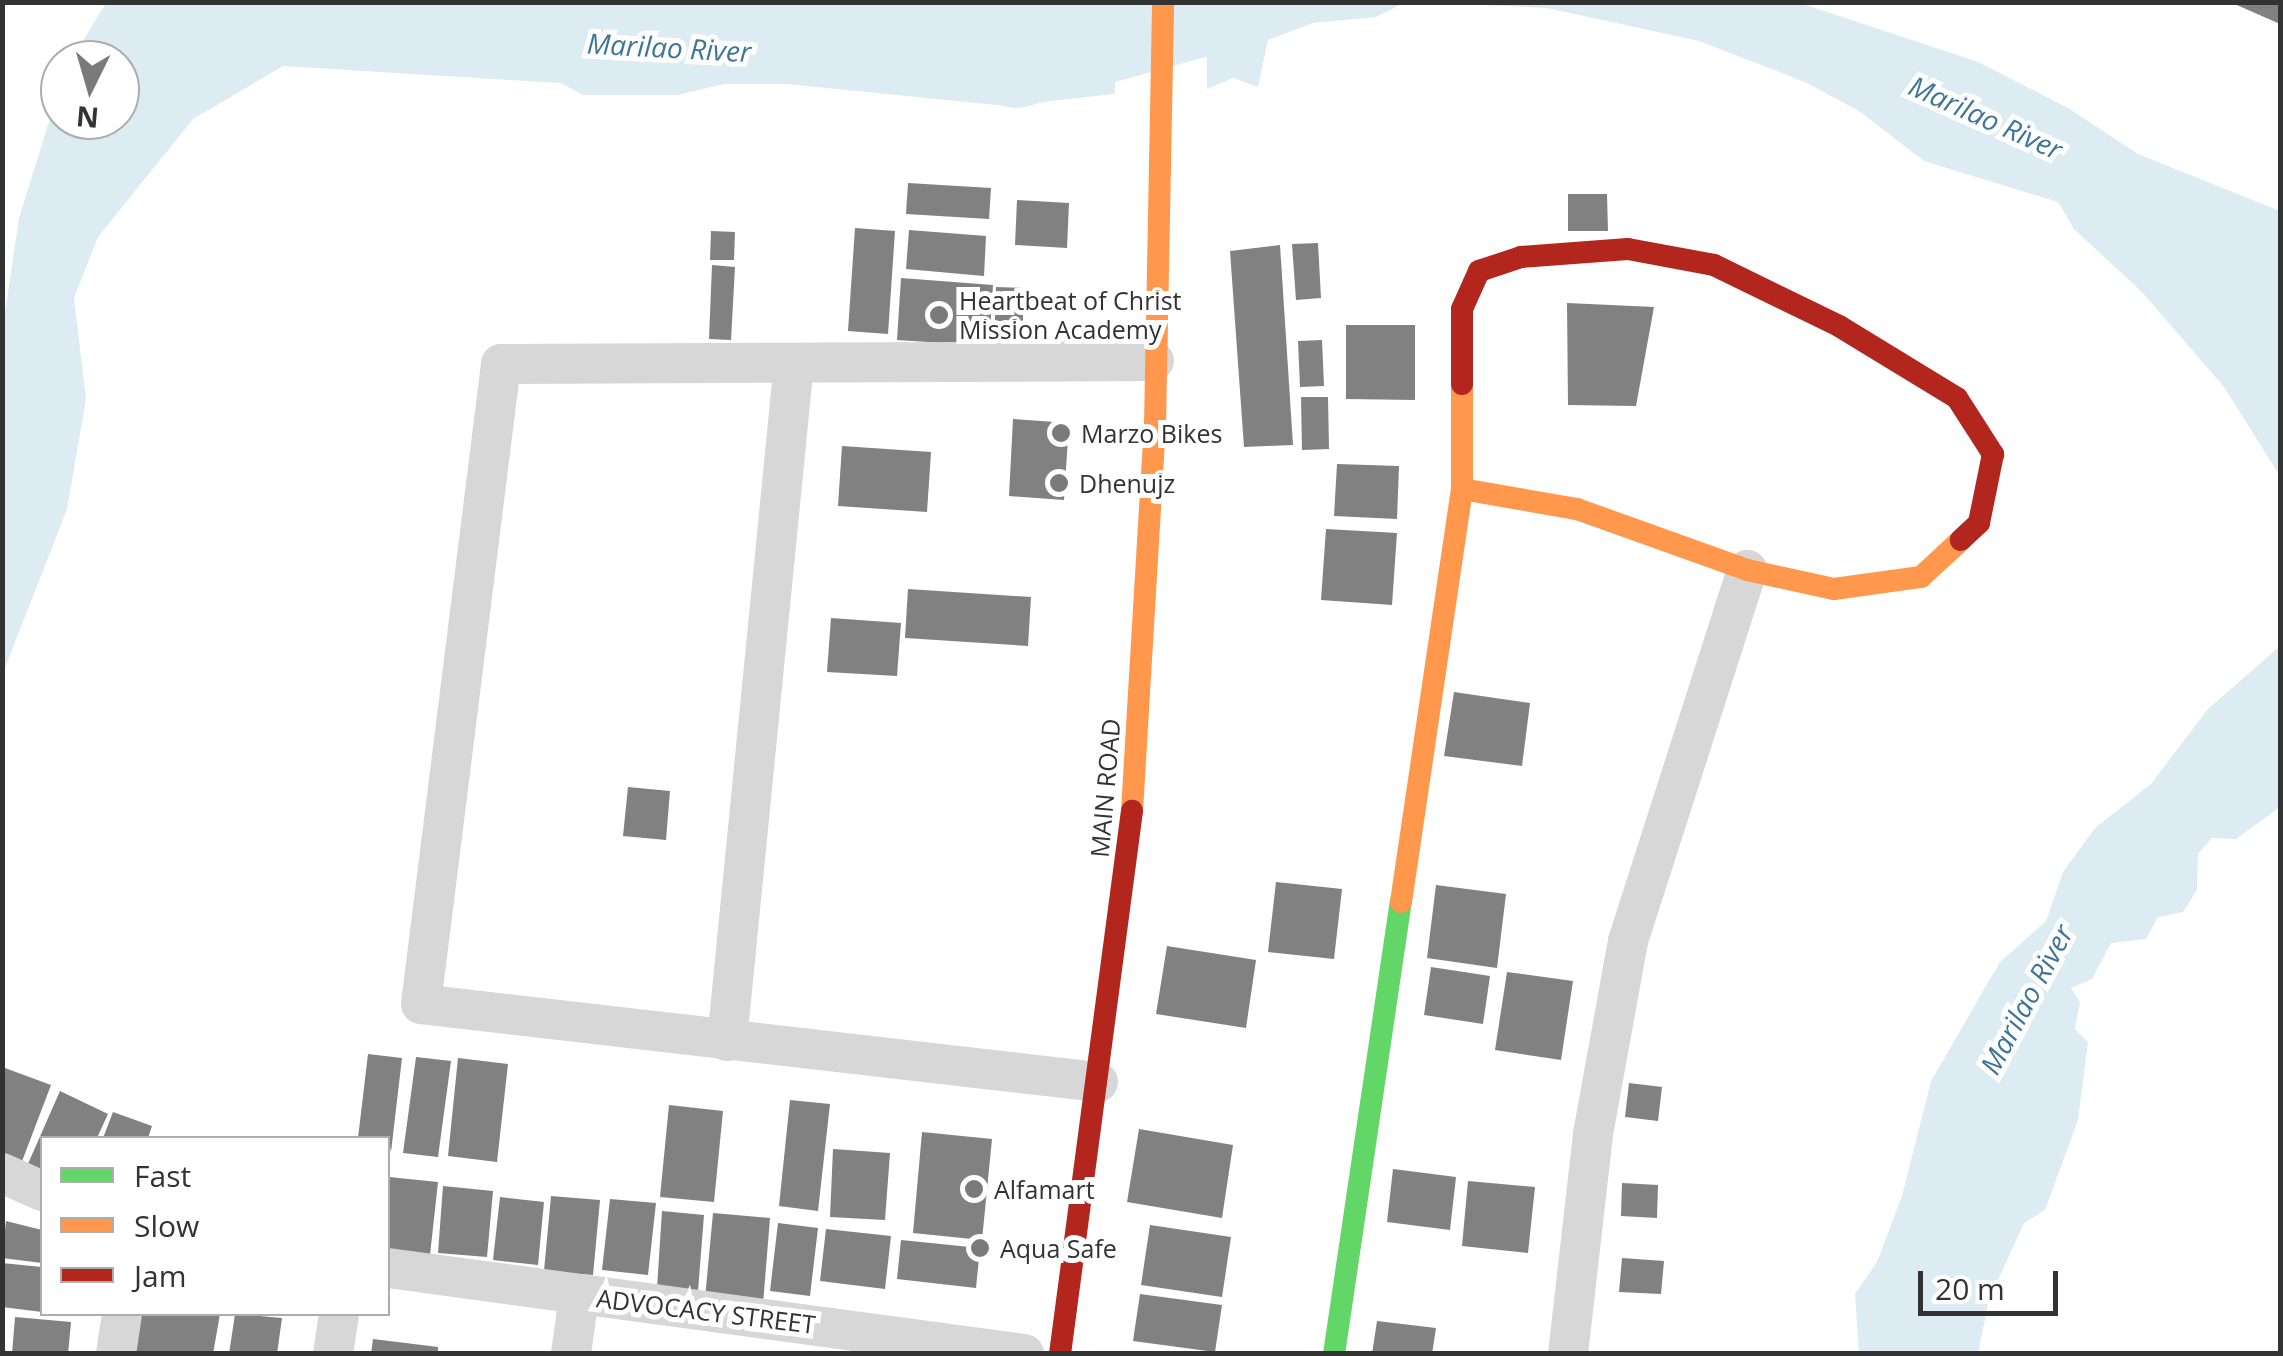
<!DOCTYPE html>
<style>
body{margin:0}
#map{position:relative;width:2283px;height:1356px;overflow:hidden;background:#fff;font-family:"Open Sans",sans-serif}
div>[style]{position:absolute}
.water>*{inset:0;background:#ddebf3}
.pier>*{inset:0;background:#fff}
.river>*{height:82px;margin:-41px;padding:0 41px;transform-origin:41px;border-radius:41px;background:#ddebf3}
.building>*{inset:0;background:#818181}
.street>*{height:40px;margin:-20px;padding:0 20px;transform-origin:20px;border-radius:20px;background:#d7d7d7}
.fast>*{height:22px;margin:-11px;padding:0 11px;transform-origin:11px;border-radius:11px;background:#63d668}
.slow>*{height:22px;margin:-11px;padding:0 11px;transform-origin:11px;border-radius:11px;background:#ff974d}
.jam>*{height:22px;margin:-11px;padding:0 11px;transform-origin:11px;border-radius:11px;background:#b3261e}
.dots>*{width:28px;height:28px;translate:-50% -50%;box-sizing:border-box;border:5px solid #fff;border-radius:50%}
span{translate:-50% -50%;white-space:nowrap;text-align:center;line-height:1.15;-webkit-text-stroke:10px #fff;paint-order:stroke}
.poi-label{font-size:25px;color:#333}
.left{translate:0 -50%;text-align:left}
.street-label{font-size:25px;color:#333}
.water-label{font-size:28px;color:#3f7597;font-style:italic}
.frame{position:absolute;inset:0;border:5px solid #333;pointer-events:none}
.legend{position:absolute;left:40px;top:1136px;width:350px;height:180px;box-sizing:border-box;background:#fff;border:2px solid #adadad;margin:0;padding:12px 18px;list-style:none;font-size:30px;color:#333}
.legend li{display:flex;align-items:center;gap:20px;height:50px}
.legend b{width:50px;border:2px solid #adadad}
.north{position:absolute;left:40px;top:40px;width:100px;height:100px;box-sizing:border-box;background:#fff;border:2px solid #adadad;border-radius:50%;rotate:185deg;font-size:28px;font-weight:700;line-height:40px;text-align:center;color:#333}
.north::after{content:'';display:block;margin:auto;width:35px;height:45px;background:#7a7a7a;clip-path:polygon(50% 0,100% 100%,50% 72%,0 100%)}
.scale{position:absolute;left:1918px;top:1271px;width:140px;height:45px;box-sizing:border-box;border:5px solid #333;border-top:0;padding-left:12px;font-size:30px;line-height:35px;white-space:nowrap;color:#333;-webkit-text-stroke:8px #fff;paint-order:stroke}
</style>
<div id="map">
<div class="water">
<i style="clip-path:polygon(106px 3px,1123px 3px,1122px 93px,1006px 106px,787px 84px,724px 84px,677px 95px,583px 95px,561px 83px,283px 66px,193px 119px,98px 237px,74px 298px,86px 399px,67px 509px,3px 673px,2px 333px,19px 218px,60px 86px,60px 120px,120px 120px,120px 60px,71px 60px)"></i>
<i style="clip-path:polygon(1197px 3px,1404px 3px,1376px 17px,1313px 23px,1268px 40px,1258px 87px,1233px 78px,1196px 94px)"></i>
<i style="clip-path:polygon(1441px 3px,1800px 3px,1978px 62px,2068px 108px,2138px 154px,2280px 211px,2280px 476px,2224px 387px,2142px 292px,2074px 229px,2058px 202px,1924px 161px,1859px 111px,1805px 82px,1699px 41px,1547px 8px)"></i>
<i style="clip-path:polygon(2280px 646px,2280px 807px,2236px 839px,2212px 838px,2198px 854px,2197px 890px,2183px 912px,2158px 917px,2146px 939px,2111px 943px,2092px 979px,2071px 988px,2080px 1002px,2075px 1029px,2088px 1042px,2078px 1120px,2045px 1210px,2024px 1223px,1989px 1300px,1978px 1353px,1859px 1353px,1855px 1294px,1877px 1262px,1902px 1196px,1931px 1081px,2000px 962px,2046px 921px,2063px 872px,2095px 828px,2151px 784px,2208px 709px)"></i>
</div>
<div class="pier">
<i style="clip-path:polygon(1116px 2px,1128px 3px,1127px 94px,1115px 99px)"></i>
<i style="clip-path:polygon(1192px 2px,1207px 3px,1207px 96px,1196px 99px,1191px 95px)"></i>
</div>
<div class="river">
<i style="left:1016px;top:67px;width:244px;rotate:-15.5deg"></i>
</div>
<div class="building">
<i style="clip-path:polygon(2230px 2px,2280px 2px,2280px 24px)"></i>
<i style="clip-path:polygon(908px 183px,991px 188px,989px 219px,906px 214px)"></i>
<i style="clip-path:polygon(1568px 194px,1607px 194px,1608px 231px,1568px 231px)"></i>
<i style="clip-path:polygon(1017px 200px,1069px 203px,1067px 248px,1015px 245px)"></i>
<i style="clip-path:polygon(855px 228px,895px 231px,888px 334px,848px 331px)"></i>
<i style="clip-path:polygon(909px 230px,986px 236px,984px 276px,906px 269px)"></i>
<i style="clip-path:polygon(711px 231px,735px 232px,734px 260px,710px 260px)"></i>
<i style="clip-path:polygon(1318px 243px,1321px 298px,1296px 300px,1292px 244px)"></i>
<i style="clip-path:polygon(1280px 245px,1293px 445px,1244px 447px,1230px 251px)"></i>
<i style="clip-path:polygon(712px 265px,735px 267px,731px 340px,709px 339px)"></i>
<i style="clip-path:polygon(901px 278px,993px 285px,989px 346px,897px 340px)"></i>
<i style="clip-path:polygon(996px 287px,1024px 288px,1022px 349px,994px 348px)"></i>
<i style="clip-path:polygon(1567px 303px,1654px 307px,1636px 406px,1568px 405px)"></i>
<i style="clip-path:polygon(1346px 325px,1415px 325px,1415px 400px,1346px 399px)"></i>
<i style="clip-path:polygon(1322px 340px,1324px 386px,1300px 387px,1298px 341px)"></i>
<i style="clip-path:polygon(1301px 397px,1328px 397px,1329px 449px,1302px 450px)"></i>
<i style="clip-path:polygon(1013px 419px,1069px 423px,1064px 500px,1009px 496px)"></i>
<i style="clip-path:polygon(842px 446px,931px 452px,927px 512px,838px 506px)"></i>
<i style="clip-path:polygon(1337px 464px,1399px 466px,1397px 519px,1334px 516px)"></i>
<i style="clip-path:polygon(1326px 529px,1397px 533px,1392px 605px,1321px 600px)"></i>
<i style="clip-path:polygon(908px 589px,1031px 597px,1028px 646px,905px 638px)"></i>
<i style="clip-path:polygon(831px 618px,901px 623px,897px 676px,827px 672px)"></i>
<i style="clip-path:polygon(1454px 692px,1530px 703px,1522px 766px,1444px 756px)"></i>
<i style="clip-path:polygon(628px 787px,670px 791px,666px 840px,623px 836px)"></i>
<i style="clip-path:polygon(1276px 882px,1342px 889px,1334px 959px,1268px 952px)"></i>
<i style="clip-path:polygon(1436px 885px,1506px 894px,1497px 968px,1427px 958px)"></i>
<i style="clip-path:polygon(1167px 946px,1256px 960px,1246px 1028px,1156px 1014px)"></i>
<i style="clip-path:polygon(1431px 967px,1490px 976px,1483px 1024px,1424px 1015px)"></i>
<i style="clip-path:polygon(1507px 972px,1573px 981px,1561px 1060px,1495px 1050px)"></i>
<i style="clip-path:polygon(368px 1054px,402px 1058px,391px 1152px,388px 1138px,358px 1138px)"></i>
<i style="clip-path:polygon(416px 1057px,451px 1061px,438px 1157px,403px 1153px)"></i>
<i style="clip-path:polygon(458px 1058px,508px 1064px,497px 1162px,448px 1156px)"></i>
<i style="clip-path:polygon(5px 1068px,51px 1085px,21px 1164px,2px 1157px)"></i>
<i style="clip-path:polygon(1629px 1083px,1662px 1087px,1658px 1121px,1625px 1117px)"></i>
<i style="clip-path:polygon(60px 1091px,108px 1114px,97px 1138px,42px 1138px,42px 1173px,27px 1166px)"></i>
<i style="clip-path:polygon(790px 1100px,830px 1104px,818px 1211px,779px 1206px)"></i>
<i style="clip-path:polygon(669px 1105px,723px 1111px,714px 1202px,660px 1197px)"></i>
<i style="clip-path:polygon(113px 1112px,152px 1126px,148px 1138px,103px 1138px)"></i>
<i style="clip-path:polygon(1139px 1129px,1233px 1145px,1222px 1218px,1127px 1202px)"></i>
<i style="clip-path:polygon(922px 1132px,992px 1139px,982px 1240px,913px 1233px)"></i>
<i style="clip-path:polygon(833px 1149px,890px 1153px,885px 1220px,830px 1217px)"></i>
<i style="clip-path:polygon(1393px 1169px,1456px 1177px,1450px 1230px,1387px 1222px)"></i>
<i style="clip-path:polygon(389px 1177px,438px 1182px,430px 1255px,388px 1250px)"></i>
<i style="clip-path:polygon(1468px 1181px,1535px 1187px,1528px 1253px,1462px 1246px)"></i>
<i style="clip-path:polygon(1622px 1183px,1658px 1185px,1657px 1218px,1621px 1216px)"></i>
<i style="clip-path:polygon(443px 1186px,493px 1191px,487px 1257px,438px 1253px)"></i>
<i style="clip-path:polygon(551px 1196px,600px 1200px,593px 1275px,544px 1271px)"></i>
<i style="clip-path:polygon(500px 1197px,544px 1202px,538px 1265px,493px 1260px)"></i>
<i style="clip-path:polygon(610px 1199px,656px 1203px,648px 1275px,602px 1270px)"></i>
<i style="clip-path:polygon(662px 1211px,704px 1215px,698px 1291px,657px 1288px)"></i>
<i style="clip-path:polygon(713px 1213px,770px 1218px,763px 1304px,705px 1299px)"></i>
<i style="clip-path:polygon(6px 1221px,42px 1230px,42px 1263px,2px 1258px)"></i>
<i style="clip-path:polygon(778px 1223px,818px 1228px,810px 1296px,770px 1291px)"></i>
<i style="clip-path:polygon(1150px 1225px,1231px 1237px,1222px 1297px,1141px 1285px)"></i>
<i style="clip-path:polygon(826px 1229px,891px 1236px,885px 1289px,820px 1281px)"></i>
<i style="clip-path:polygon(901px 1240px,980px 1248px,976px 1288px,897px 1279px)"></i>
<i style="clip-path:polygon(1622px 1258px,1664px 1261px,1661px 1294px,1619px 1292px)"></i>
<i style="clip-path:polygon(2px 1263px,42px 1267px,42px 1312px,2px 1307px)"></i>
<i style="clip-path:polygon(1140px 1294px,1222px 1305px,1215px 1352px,1133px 1341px)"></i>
<i style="clip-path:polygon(137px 1314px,220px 1314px,213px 1354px,130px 1354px)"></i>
<i style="clip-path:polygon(235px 1314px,282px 1318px,277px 1354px,229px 1354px)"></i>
<i style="clip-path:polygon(15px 1317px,71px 1322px,68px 1354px,12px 1354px)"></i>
<i style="clip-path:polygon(1377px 1321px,1436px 1328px,1432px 1354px,1372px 1354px)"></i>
<i style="clip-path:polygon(373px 1339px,438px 1347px,438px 1354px,371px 1354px)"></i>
</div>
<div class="street">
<i style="left:727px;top:1041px;width:681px;rotate:-84.36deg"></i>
<i style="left:1098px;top:1082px;width:681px;rotate:-173.43deg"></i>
<i style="left:421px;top:1004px;width:645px;rotate:-82.87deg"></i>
<i style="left:501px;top:364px;width:653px;rotate:-0.26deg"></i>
<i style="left:2px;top:1173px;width:44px;rotate:24.2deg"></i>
<i style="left:388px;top:1268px;width:642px;rotate:7.7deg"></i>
<i style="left:116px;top:1354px;width:40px;rotate:-81.5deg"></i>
<i style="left:333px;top:1354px;width:40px;rotate:-81.5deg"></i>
<i style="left:571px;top:1354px;width:59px;rotate:-82.1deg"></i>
<i style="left:1568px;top:1354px;width:221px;rotate:-83.5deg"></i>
<i style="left:1593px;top:1134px;width:196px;rotate:-79.7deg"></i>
<i style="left:1628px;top:941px;width:390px;rotate:-72.2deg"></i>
</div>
<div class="fast">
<i style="left:1334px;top:1354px;width:457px;rotate:-81.6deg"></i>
</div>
<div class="slow">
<i style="left:1462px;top:489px;width:117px;rotate:9.9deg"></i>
<i style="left:1577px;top:509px;width:181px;rotate:19.7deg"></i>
<i style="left:1747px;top:570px;width:89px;rotate:12.3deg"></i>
<i style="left:1834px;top:589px;width:88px;rotate:-7.9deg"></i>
<i style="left:1921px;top:577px;width:54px;rotate:-42.8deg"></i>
<i style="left:1132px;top:811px;width:387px;rotate:-86.6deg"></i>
<i style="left:1155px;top:425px;width:423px;rotate:-88.9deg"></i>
<i style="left:1401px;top:902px;width:417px;rotate:-81.6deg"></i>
<i style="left:1462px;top:489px;width:105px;rotate:-90deg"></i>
</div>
<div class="jam">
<i style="left:1462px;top:384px;width:75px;rotate:-90deg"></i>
<i style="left:1462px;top:309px;width:42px;rotate:-65.9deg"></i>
<i style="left:1479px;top:271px;width:44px;rotate:-18.4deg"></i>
<i style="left:1521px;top:257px;width:107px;rotate:-4.3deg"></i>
<i style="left:1628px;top:249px;width:87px;rotate:10.5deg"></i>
<i style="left:1714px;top:265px;width:139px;rotate:26deg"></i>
<i style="left:1839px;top:326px;width:138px;rotate:31.4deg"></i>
<i style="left:1957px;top:398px;width:67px;rotate:57.3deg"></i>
<i style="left:1993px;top:454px;width:70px;rotate:101.5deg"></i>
<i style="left:1979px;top:523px;width:25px;rotate:137deg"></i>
<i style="left:1060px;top:1354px;width:548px;rotate:-82.45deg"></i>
</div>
<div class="dots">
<i style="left:939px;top:315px;background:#7a7a7a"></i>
<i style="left:1061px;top:433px;background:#7a7a7a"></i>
<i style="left:1059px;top:483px;background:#7a7a7a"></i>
<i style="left:974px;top:1189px;background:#7a7a7a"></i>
<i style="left:980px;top:1248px;background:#7a7a7a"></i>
</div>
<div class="poi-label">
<span class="left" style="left:959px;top:315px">Heartbeat of Christ<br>Mission Academy</span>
<span class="left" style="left:1081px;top:433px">Marzo Bikes</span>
<span class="left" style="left:1079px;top:483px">Dhenujz</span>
<span class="left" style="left:994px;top:1189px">Alfamart</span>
<span class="left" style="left:1000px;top:1248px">Aqua Safe</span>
</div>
<div class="street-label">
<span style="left:1105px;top:788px;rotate:-85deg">MAIN ROAD</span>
<span style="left:706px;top:1311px;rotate:7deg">ADVOCACY STREET</span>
</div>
<div class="water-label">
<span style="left:669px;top:47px;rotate:3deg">Marilao River</span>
<span style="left:1986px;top:117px;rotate:24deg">Marilao River</span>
<span style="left:2026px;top:999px;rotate:-62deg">Marilao River</span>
</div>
<div class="frame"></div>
<ul class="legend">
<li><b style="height:12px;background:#63d668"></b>Fast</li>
<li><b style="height:12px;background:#ff974d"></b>Slow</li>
<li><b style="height:12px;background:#b3261e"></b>Jam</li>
</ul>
<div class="north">N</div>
<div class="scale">20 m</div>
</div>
